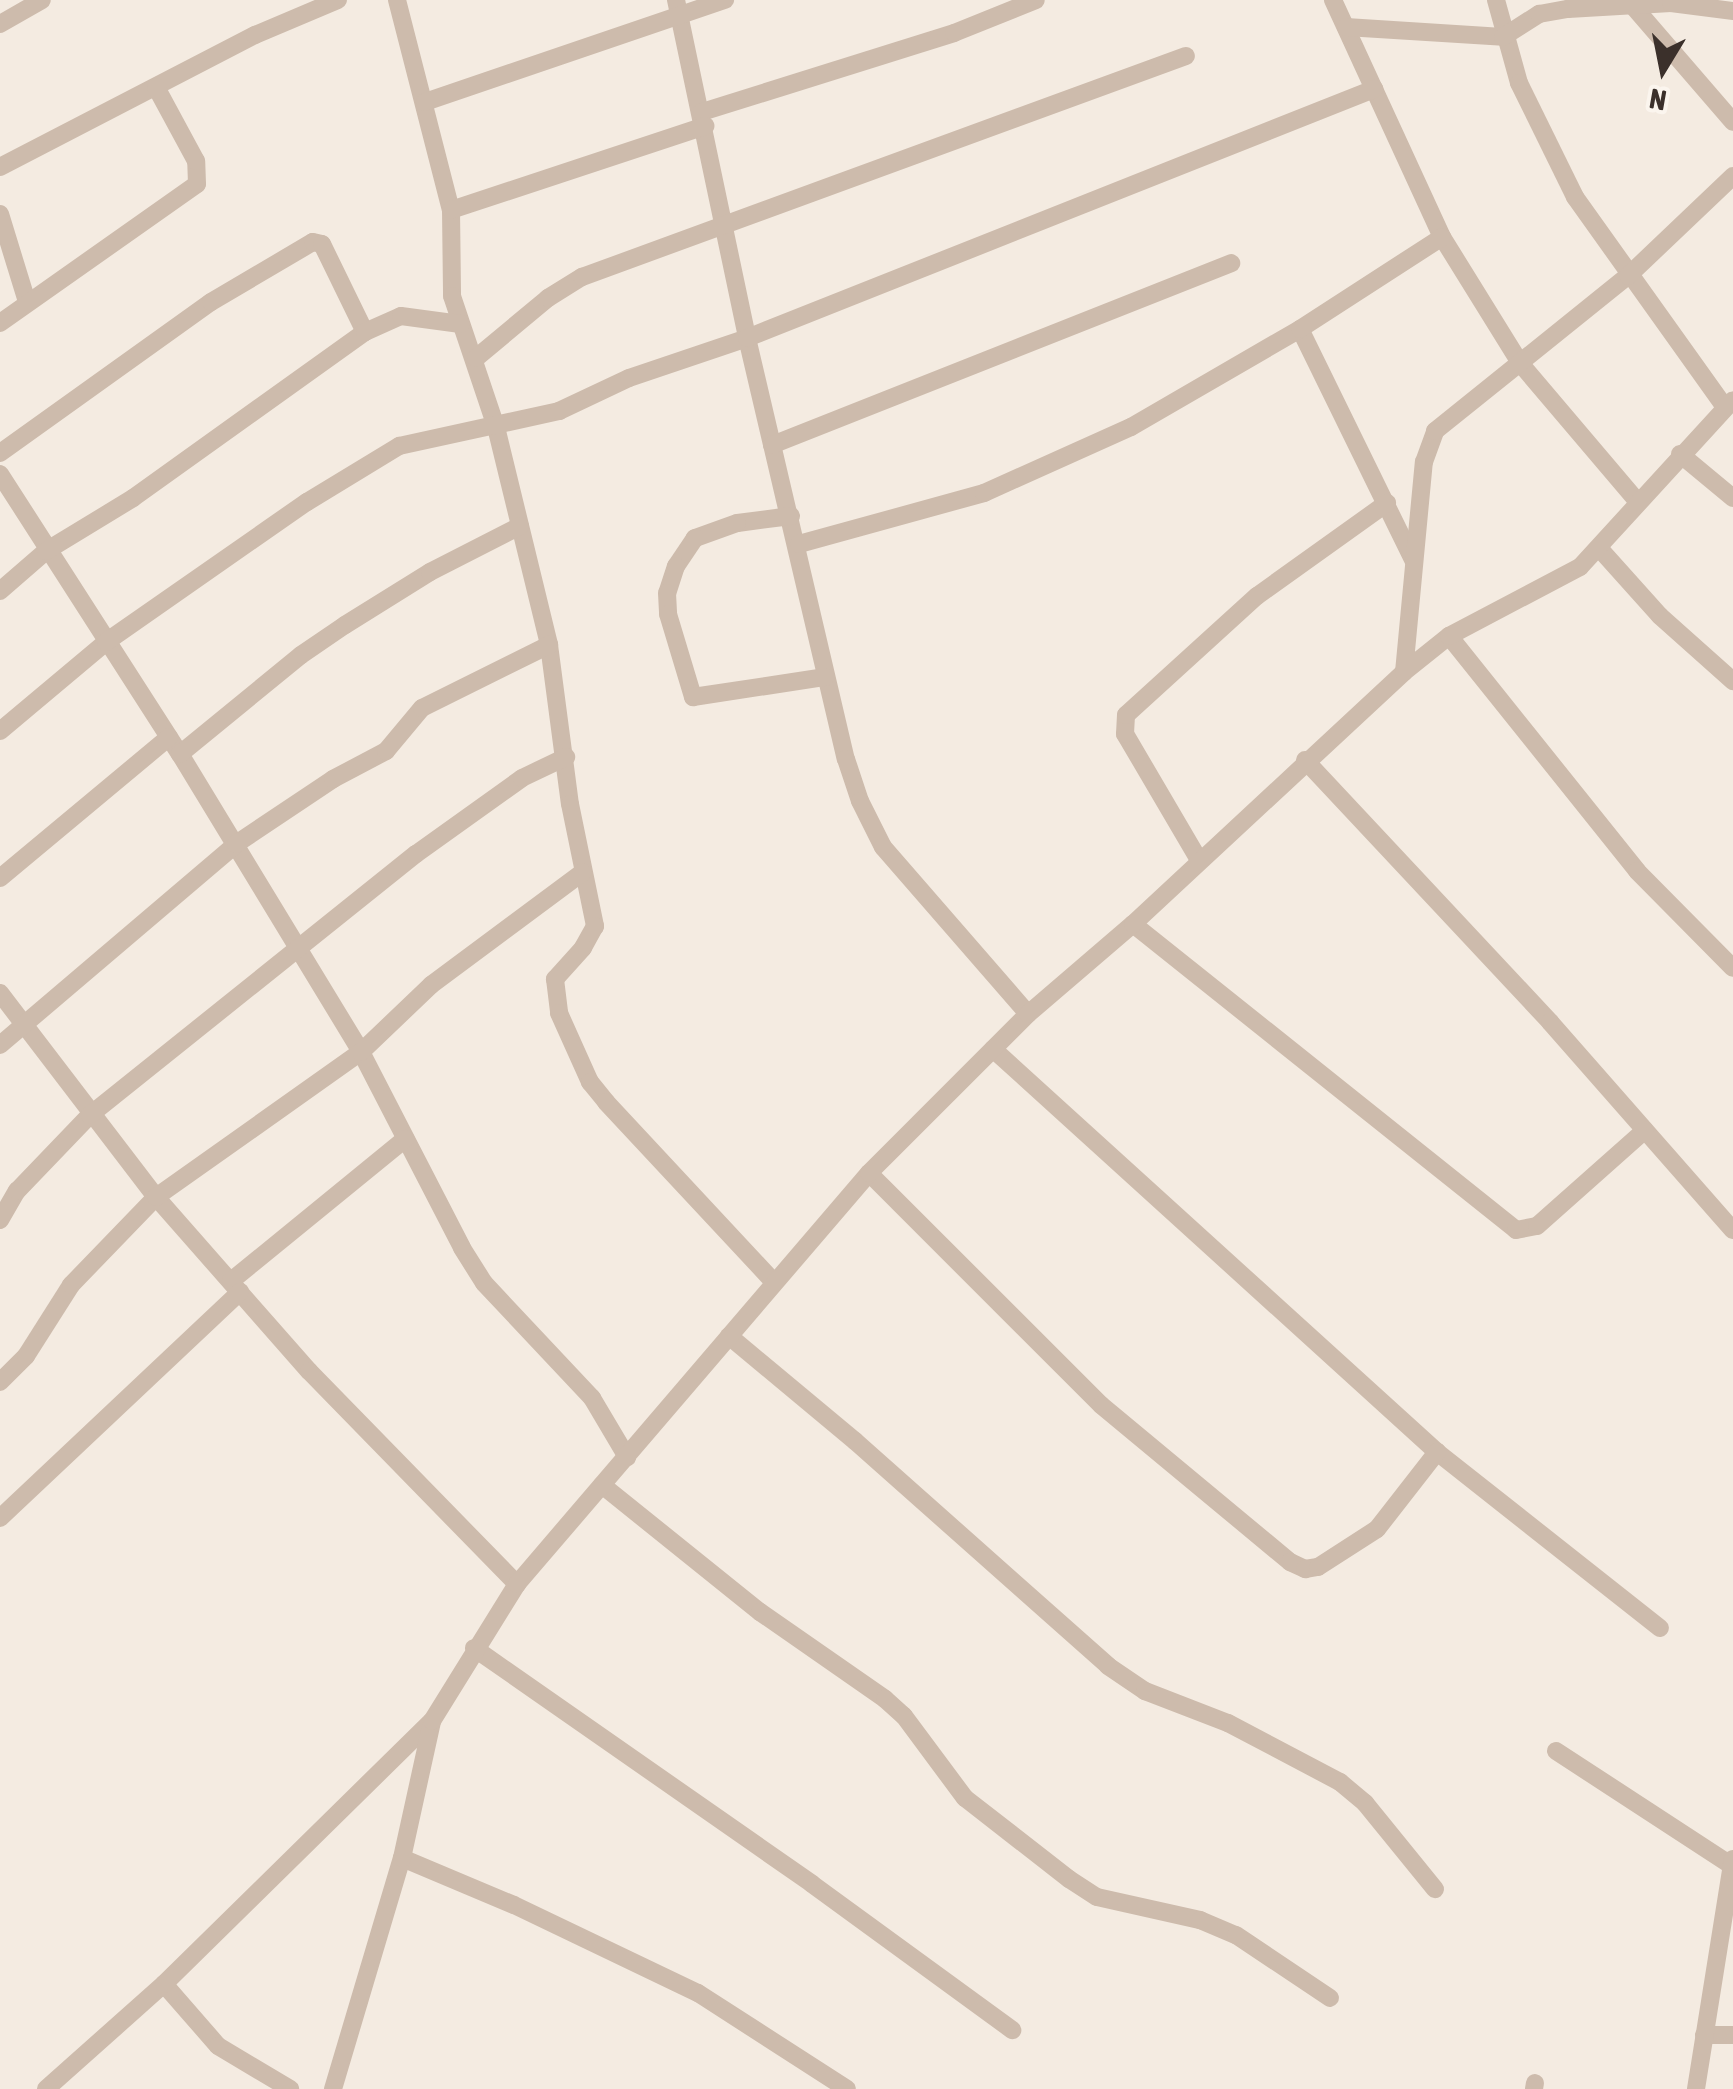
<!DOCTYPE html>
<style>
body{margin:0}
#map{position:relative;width:1733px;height:2089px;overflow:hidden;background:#f4ebe1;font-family:"Asap Condensed",sans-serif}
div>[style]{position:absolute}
.street>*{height:18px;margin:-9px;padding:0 9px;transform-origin:9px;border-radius:9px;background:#cdbbac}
span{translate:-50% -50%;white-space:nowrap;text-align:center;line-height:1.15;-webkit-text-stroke:8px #fbf5ee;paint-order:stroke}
.north{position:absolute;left:1613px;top:20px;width:100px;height:100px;-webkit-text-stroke:8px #fbf5ee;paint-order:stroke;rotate:190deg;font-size:28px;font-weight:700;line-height:40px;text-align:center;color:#3b302b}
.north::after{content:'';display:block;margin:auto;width:35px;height:45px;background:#3b302b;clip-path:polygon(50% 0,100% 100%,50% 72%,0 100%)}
</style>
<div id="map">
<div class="street">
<i style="left:397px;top:0;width:217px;rotate:75.6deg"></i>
<i style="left:451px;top:210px;width:86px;rotate:89.3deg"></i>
<i style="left:452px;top:296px;width:138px;rotate:71.4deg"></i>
<i style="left:496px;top:427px;width:224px;rotate:76.3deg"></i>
<i style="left:549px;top:645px;width:160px;rotate:82.5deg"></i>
<i style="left:570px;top:804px;width:125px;rotate:78.4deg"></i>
<i style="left:595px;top:926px;width:25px;rotate:119deg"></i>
<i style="left:583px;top:948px;width:42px;rotate:132.1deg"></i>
<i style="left:555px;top:979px;width:34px;rotate:83deg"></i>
<i style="left:559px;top:1013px;width:76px;rotate:65.8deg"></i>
<i style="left:590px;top:1082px;width:26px;rotate:51deg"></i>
<i style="left:606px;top:1102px;width:246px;rotate:47deg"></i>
<i style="left:676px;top:0;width:345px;rotate:78.1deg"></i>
<i style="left:747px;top:338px;width:432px;rotate:76.8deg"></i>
<i style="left:846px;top:759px;width:44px;rotate:71.6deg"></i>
<i style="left:860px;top:801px;width:51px;rotate:63.4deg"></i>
<i style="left:883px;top:847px;width:221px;rotate:49deg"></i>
<i style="left:1333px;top:0;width:261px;rotate:65.3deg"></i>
<i style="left:1442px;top:237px;width:148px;rotate:58.2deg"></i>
<i style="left:1520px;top:363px;width:181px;rotate:49.7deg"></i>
<i style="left:1496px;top:0;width:86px;rotate:74.5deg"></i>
<i style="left:1519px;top:83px;width:127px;rotate:63.8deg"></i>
<i style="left:1575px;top:197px;width:258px;rotate:54.5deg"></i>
<i style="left:1633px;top:6px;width:153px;rotate:49.2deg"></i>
<i style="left:0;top:24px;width:48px;rotate:-29.7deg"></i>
<i style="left:1346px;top:27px;width:157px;rotate:3.6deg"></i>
<i style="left:1503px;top:37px;width:43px;rotate:-32.6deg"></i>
<i style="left:1539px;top:14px;width:29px;rotate:-10deg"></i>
<i style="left:1568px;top:9px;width:103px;rotate:-3.3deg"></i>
<i style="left:1671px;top:3px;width:63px;rotate:7.4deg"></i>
<i style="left:425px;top:102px;width:317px;rotate:-18.8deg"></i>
<i style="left:702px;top:112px;width:264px;rotate:-17.4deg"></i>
<i style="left:954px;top:33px;width:88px;rotate:-21.9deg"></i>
<i style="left:0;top:167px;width:287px;rotate:-27.4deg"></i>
<i style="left:255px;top:35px;width:90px;rotate:-22.9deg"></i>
<i style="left:451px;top:210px;width:268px;rotate:-18.3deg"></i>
<i style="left:0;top:214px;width:92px;rotate:72.9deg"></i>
<i style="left:0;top:323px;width:241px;rotate:-35.2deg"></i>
<i style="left:197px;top:184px;width:23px;rotate:-92deg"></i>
<i style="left:196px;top:161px;width:84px;rotate:-118.4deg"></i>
<i style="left:1300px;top:329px;width:257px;rotate:63.9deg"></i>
<i style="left:476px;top:358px;width:94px;rotate:-39.8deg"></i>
<i style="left:548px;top:298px;width:40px;rotate:-32deg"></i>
<i style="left:582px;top:277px;width:643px;rotate:-20.1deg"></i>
<i style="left:772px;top:445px;width:494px;rotate:-21.6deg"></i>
<i style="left:0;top:453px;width:259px;rotate:-35.6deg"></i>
<i style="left:211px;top:302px;width:118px;rotate:-30.5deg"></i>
<i style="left:313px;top:242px;width:9px;rotate:13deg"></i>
<i style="left:322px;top:244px;width:98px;rotate:64deg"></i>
<i style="left:1680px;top:454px;width:69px;rotate:39.7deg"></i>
<i style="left:0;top:474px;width:333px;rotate:57.3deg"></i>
<i style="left:180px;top:754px;width:349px;rotate:58.7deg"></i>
<i style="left:361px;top:1052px;width:220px;rotate:62.7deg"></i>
<i style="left:462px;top:1248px;width:41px;rotate:57.8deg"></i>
<i style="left:484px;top:1283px;width:158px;rotate:46.8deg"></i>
<i style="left:592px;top:1398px;width:69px;rotate:59.3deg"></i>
<i style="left:791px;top:516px;width:54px;rotate:172.6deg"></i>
<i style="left:737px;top:523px;width:45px;rotate:160.3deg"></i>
<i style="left:695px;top:538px;width:34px;rotate:124deg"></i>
<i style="left:676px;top:566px;width:28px;rotate:108deg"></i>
<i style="left:667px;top:593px;width:21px;rotate:87deg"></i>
<i style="left:668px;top:614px;width:87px;rotate:73.2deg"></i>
<i style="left:693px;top:697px;width:134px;rotate:-8.6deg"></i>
<i style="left:799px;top:544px;width:192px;rotate:-15.4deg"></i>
<i style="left:984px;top:493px;width:161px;rotate:-24.2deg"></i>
<i style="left:1131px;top:427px;width:195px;rotate:-30.1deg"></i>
<i style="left:1300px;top:329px;width:169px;rotate:-32.9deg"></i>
<i style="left:1599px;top:548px;width:91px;rotate:48.1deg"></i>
<i style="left:1660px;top:616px;width:98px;rotate:41.7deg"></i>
<i style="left:0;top:591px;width:61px;rotate:-41deg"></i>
<i style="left:46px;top:551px;width:102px;rotate:-31.3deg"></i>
<i style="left:133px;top:498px;width:285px;rotate:-35.6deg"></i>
<i style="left:365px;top:332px;width:39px;rotate:-24deg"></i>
<i style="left:401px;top:316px;width:60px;rotate:7.7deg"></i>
<i style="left:1449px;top:636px;width:301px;rotate:51.3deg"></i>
<i style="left:1637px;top:871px;width:136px;rotate:45.3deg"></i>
<i style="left:1404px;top:672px;width:211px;rotate:-84.6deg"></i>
<i style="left:1424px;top:462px;width:33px;rotate:-70deg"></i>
<i style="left:1435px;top:431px;width:248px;rotate:-38.8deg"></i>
<i style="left:1628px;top:276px;width:145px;rotate:-43.6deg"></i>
<i style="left:0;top:731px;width:138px;rotate:-40deg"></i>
<i style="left:106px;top:642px;width:245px;rotate:-34.9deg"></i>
<i style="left:307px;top:502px;width:108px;rotate:-31.3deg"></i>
<i style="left:399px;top:446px;width:164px;rotate:-12.3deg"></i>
<i style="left:559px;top:411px;width:77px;rotate:-25.2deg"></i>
<i style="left:629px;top:378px;width:125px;rotate:-18.7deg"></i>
<i style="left:747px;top:338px;width:675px;rotate:-21.66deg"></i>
<i style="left:180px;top:754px;width:156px;rotate:-39.3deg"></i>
<i style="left:301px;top:655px;width:53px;rotate:-34.3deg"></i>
<i style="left:345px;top:625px;width:100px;rotate:-31.9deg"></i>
<i style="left:430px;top:572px;width:101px;rotate:-27.1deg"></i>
<i style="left:1305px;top:760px;width:359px;rotate:46.9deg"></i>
<i style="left:1550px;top:1022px;width:277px;rotate:48.7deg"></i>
<i style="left:1199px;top:860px;width:146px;rotate:-120.4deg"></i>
<i style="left:1125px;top:734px;width:19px;rotate:-87deg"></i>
<i style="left:1126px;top:715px;width:177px;rotate:-42.3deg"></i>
<i style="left:1257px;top:596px;width:160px;rotate:-35.6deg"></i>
<i style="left:0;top:878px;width:220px;rotate:-39.8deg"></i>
<i style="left:1133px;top:924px;width:490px;rotate:38.6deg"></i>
<i style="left:1516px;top:1230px;width:21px;rotate:-11deg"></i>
<i style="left:1537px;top:1226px;width:144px;rotate:-41.6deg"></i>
<i style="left:0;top:993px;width:257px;rotate:52.6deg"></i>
<i style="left:156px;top:1197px;width:232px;rotate:48.7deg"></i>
<i style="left:309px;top:1371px;width:298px;rotate:45.7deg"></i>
<i style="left:0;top:1045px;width:310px;rotate:-40.4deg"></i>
<i style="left:236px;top:844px;width:117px;rotate:-33.8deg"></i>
<i style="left:333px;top:779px;width:60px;rotate:-27.8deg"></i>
<i style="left:386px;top:751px;width:56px;rotate:-50.1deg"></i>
<i style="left:422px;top:708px;width:142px;rotate:-26.4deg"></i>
<i style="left:993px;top:1049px;width:600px;rotate:42.23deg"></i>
<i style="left:1437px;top:1452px;width:284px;rotate:38.3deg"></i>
<i style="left:869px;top:1173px;width:328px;rotate:45deg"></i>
<i style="left:1101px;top:1405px;width:246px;rotate:39.7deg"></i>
<i style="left:1290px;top:1562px;width:17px;rotate:25deg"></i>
<i style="left:1305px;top:1569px;width:13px;rotate:-9deg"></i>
<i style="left:1318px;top:1567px;width:70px;rotate:-32.8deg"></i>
<i style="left:1377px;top:1529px;width:98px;rotate:-52.1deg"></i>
<i style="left:0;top:1220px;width:34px;rotate:-60deg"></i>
<i style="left:17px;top:1191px;width:105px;rotate:-46.2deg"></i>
<i style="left:90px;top:1115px;width:418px;rotate:-38.7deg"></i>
<i style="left:416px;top:854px;width:130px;rotate:-35.6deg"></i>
<i style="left:522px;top:778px;width:49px;rotate:-25.5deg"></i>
<i style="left:231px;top:1281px;width:225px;rotate:-39.2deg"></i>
<i style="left:729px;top:1336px;width:164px;rotate:39.8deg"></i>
<i style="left:855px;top:1441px;width:339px;rotate:41.6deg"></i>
<i style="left:1108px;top:1666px;width:45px;rotate:34deg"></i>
<i style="left:1145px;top:1691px;width:89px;rotate:21.1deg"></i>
<i style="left:1228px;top:1723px;width:127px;rotate:27.8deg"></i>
<i style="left:1340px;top:1782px;width:33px;rotate:40deg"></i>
<i style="left:1365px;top:1803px;width:111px;rotate:50.9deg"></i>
<i style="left:0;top:1382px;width:37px;rotate:-45deg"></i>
<i style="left:26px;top:1356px;width:84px;rotate:-57.6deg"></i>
<i style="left:71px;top:1285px;width:122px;rotate:-46deg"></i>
<i style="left:156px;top:1197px;width:251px;rotate:-35.3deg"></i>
<i style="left:361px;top:1052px;width:97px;rotate:-43.7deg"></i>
<i style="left:431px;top:985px;width:189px;rotate:-36.6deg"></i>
<i style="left:602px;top:1485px;width:203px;rotate:38.8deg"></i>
<i style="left:760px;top:1612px;width:152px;rotate:34.8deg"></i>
<i style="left:885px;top:1699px;width:25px;rotate:42deg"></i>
<i style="left:904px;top:1716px;width:102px;rotate:53.4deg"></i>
<i style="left:965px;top:1798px;width:132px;rotate:37.9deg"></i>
<i style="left:1069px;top:1879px;width:33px;rotate:33deg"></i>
<i style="left:1097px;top:1897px;width:106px;rotate:12.6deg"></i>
<i style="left:1200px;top:1920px;width:39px;rotate:23deg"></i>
<i style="left:1236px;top:1935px;width:113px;rotate:33.8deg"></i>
<i style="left:0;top:1518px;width:330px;rotate:-43.3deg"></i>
<i style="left:474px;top:1648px;width:412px;rotate:34.9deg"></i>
<i style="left:812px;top:1884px;width:248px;rotate:36.1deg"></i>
<i style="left:1556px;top:1751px;width:209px;rotate:33.1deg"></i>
<i style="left:402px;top:1858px;width:121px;rotate:22.8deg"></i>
<i style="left:514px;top:1905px;width:204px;rotate:25.6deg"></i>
<i style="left:698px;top:1993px;width:177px;rotate:32.8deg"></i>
<i style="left:164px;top:1984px;width:82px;rotate:48.9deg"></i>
<i style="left:218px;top:2046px;width:84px;rotate:30.8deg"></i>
<i style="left:1704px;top:2035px;width:29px"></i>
<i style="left:46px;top:2089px;width:158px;rotate:-41.7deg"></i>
<i style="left:164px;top:1984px;width:375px;rotate:-44.5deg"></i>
<i style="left:333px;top:2089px;width:241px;rotate:-73.4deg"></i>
<i style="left:402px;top:1858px;width:140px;rotate:-77.6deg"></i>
<i style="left:432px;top:1721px;width:161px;rotate:-58.2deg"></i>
<i style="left:517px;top:1584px;width:541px;rotate:-49.42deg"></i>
<i style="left:869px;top:1173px;width:225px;rotate:-45deg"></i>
<i style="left:1028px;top:1014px;width:138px;rotate:-40.6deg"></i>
<i style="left:1133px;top:924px;width:370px;rotate:-42.9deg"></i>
<i style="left:1404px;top:672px;width:58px;rotate:-38.7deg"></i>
<i style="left:1449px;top:636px;width:148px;rotate:-27.8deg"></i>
<i style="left:1580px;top:567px;width:226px;rotate:-47.5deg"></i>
<i style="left:1534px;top:2089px;width:6px;rotate:-81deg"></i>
<i style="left:1696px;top:2089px;width:233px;rotate:-80.9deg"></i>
</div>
<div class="north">N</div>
</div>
